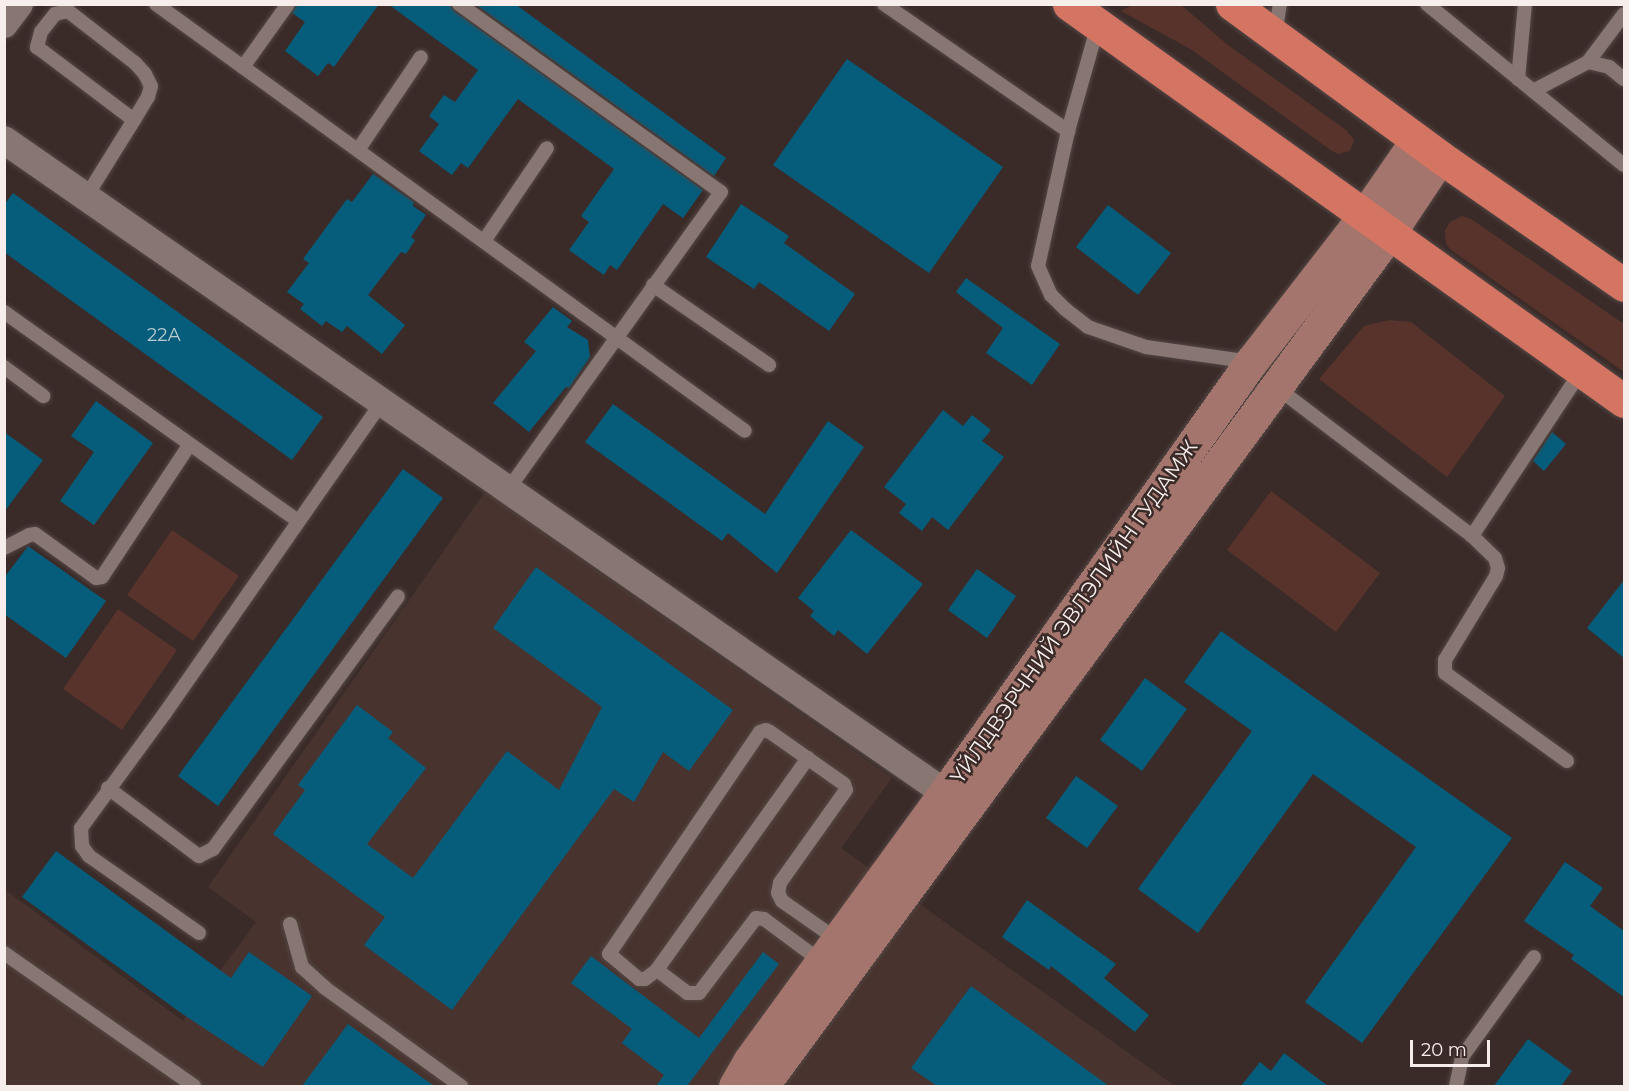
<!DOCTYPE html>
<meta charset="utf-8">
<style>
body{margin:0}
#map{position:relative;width:1629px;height:1091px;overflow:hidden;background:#3a2b28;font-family:Montserrat,sans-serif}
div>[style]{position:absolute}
.built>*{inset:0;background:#48332e}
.green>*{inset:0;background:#57332c}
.building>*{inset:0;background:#065d7b}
.roads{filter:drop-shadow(0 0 2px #544745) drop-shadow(0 0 2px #544745)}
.service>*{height:14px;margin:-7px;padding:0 7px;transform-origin:7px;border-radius:7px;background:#877672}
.minor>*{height:28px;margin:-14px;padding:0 14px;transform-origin:14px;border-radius:14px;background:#877672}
.secondary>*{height:33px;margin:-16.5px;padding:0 16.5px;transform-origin:16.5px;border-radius:16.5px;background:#a4756c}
.trunk>*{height:33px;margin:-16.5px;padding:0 16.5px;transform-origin:16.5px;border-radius:16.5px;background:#d47462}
span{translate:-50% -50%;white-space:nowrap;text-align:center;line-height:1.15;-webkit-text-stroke:5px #3a2b28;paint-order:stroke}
.number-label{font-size:18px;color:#bbc9cf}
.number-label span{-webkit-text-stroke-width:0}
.street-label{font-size:21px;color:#f7edeb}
.frame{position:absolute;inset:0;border:6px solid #f7edeb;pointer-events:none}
.scale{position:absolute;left:1410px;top:1040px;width:80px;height:27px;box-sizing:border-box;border:3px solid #f7edeb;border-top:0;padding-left:8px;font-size:18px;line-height:21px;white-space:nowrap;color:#f7edeb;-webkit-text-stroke:4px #3a2b28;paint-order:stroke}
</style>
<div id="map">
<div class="built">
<i style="clip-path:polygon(485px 492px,892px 778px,841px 848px,1175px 1086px,5px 1086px,4px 889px,183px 1021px,256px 922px,208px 887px)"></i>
</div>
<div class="green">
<i style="clip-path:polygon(1134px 4px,1181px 5px,1228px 45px,1346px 130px,1354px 140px,1350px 151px,1338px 154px,1332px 151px,1192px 50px,1121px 11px)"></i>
<i style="clip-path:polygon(1462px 216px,1471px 219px,1624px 324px,1624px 372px,1451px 250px,1446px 244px,1445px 230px,1450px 222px)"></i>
<i style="clip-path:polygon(1389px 320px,1411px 322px,1505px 396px,1447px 477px,1319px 379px,1364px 326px)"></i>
<i style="clip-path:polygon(1271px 491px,1380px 573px,1336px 632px,1227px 550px)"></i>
<i style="clip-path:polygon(172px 530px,239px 576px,193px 641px,127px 595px)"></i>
<i style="clip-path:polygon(118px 609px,177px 650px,122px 730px,63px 689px)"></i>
</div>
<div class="building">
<i style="clip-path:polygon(297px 4px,379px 4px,334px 67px,328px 63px,318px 76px,285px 51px,305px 22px,292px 13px)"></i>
<i style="clip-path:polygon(388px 4px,450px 4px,454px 11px,703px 190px,683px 218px,663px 204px,617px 270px,610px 265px,604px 275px,569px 250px,589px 222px,581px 216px,614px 169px,518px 99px,468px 168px,461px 163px,452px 175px,419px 151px,439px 124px,429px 116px,444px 95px,455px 102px,478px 70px)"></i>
<i style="clip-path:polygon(475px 4px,515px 4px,726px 158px,714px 176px)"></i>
<i style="clip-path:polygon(847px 59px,1003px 167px,929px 273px,773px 165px)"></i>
<i style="clip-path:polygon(373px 174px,414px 202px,413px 206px,426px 215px,411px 237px,415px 240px,406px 254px,401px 252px,368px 295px,405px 325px,382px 354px,347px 326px,342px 332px,326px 321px,322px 326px,300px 309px,304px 304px,287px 292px,309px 263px,303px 259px,347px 199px,352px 202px)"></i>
<i style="clip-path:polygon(13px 193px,323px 417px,292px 460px,4px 252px,4px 205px)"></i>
<i style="clip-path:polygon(741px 204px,789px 236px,784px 243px,855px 294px,829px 331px,759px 282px,754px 289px,706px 257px)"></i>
<i style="clip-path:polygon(1108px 205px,1171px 253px,1138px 295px,1076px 247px)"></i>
<i style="clip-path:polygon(966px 278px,1060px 344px,1032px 385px,986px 353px,1003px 328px,956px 292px)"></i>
<i style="clip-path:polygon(553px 307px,572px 321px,567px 327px,588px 340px,590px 357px,569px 388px,566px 387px,529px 432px,493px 403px,536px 351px,524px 342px)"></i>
<i style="clip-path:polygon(96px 401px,153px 443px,94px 525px,60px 501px,94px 452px,71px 436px)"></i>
<i style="clip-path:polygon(613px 404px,765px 514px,828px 421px,864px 447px,777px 573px,728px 533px,722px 541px,585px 442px)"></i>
<i style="clip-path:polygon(943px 410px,963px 426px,972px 415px,991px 430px,982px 441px,1004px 457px,948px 530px,932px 517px,922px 531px,899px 513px,906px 504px,884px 487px)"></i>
<i style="clip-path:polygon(4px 432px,43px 460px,4px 512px)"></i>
<i style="clip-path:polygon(1552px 432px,1566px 444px,1544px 471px,1533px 461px)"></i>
<i style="clip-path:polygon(403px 469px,443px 498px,218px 806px,178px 776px)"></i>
<i style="clip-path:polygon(851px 530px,923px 584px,867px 654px,838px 630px,834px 636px,810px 616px,814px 611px,798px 598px)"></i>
<i style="clip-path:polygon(28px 546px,106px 601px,66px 658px,4px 614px,4px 578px)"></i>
<i style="clip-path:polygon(536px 567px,733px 710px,689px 771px,663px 752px,634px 802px,614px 789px,452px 1010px,364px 945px,385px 917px,273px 834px,305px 790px,298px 785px,357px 705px,393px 732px,388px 738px,426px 768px,367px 844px,413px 878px,507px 751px,559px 790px,602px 707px,493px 628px)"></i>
<i style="clip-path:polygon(977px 569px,1016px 596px,987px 638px,948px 610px)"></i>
<i style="clip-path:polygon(1624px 580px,1624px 658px,1587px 628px)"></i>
<i style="clip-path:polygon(1221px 631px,1512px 838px,1362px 1043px,1305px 1002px,1416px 847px,1313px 774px,1198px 933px,1138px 889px,1252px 731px,1184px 682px)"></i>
<i style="clip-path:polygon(1145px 678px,1187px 709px,1142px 771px,1100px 740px)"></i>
<i style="clip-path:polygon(1076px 776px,1118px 806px,1087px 848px,1046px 818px)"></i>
<i style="clip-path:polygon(56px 851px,231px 978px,249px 952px,312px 996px,263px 1067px,181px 1013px,22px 897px)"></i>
<i style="clip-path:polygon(1565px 862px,1603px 888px,1590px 906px,1624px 931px,1624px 997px,1571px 959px,1574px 955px,1524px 921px)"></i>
<i style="clip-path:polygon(1027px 900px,1116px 964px,1104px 978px,1149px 1015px,1135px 1032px,1051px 966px,1049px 970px,1002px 937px)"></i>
<i style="clip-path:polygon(763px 952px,779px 964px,687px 1086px,656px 1086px,664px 1075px,622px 1043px,632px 1029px,571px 983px,591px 956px,699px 1038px)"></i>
<i style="clip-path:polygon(971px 986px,1109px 1086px,937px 1086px,911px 1068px)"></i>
<i style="clip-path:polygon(348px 1024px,434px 1086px,302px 1086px)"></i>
<i style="clip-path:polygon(1528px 1039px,1572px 1071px,1561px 1086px,1494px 1086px)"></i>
<i style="clip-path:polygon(1284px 1053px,1328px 1086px,1241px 1086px,1260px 1062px,1271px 1071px)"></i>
</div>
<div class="roads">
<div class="service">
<i style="left:156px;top:4px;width:727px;rotate:35.94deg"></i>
<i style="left:459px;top:4px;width:322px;rotate:35.7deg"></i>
<i style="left:721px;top:192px;width:365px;rotate:125.6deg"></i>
<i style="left:884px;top:4px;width:224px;rotate:34.6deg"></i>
<i style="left:1068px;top:131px;width:138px;rotate:102.5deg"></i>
<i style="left:1038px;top:266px;width:32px;rotate:66deg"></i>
<i style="left:1051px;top:295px;width:20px;rotate:45deg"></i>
<i style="left:1065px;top:309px;width:29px;rotate:38deg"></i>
<i style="left:1088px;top:327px;width:61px;rotate:19deg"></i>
<i style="left:1146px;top:347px;width:106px;rotate:8.1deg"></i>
<i style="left:1427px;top:4px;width:254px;rotate:39.3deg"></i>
<i style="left:1275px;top:35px;width:31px;rotate:-81deg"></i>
<i style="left:1588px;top:62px;width:60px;rotate:-53.1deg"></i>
<i style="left:243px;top:67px;width:77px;rotate:-54.5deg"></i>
<i style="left:1518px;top:79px;width:75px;rotate:-84.7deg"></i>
<i style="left:1533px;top:91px;width:62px;rotate:-27.8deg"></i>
<i style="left:1588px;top:62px;width:22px;rotate:13deg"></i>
<i style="left:1609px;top:67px;width:19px;rotate:39deg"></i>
<i style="left:1068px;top:131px;width:110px;rotate:-74.2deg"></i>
<i style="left:358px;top:150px;width:112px;rotate:-55.9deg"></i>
<i style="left:86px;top:197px;width:91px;rotate:-58.1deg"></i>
<i style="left:134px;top:120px;width:27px;rotate:-59deg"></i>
<i style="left:148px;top:97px;width:11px;rotate:-75deg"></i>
<i style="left:151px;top:86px;width:13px;rotate:-117deg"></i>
<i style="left:145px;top:74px;width:15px;rotate:-132deg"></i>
<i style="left:135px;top:63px;width:85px;rotate:-142.2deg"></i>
<i style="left:68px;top:11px;width:13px;rotate:167deg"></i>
<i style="left:55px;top:14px;width:23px;rotate:128deg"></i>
<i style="left:41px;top:32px;width:16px;rotate:105deg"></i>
<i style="left:37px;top:47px;width:121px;rotate:37deg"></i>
<i style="left:484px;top:241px;width:112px;rotate:-55.9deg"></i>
<i style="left:653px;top:285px;width:141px;rotate:34.6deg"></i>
<i style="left:4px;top:312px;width:361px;rotate:35.4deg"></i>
<i style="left:4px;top:367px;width:49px;rotate:36.6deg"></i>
<i style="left:1276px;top:387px;width:246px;rotate:37.2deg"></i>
<i style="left:4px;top:548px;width:28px;rotate:-27deg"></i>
<i style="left:29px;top:535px;width:6px;rotate:-9deg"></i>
<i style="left:35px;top:534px;width:75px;rotate:35.8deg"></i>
<i style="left:96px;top:578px;width:6px;rotate:-9deg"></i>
<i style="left:102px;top:577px;width:159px;rotate:-56.5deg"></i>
<i style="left:808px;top:758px;width:260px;rotate:125.5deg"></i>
<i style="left:657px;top:970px;width:15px;rotate:143deg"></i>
<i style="left:645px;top:979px;width:6px;rotate:180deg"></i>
<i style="left:639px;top:979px;width:39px;rotate:-140deg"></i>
<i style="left:609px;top:954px;width:268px;rotate:-55.8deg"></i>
<i style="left:760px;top:732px;width:6px;rotate:-18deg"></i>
<i style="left:766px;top:730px;width:4px;rotate:27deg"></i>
<i style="left:770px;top:732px;width:90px;rotate:35.1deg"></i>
<i style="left:844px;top:784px;width:6px;rotate:72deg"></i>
<i style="left:846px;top:790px;width:114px;rotate:125.4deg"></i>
<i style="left:780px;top:883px;width:10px;rotate:101deg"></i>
<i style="left:778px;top:893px;width:9px;rotate:63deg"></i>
<i style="left:782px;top:901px;width:68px;rotate:34.9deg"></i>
<i style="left:1567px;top:761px;width:150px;rotate:-144.2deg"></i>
<i style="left:1445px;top:673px;width:13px;rotate:-90deg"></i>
<i style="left:1445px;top:660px;width:98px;rotate:-58.7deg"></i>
<i style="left:1496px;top:576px;width:8px;rotate:-76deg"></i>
<i style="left:1498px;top:568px;width:10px;rotate:-107deg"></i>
<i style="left:1495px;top:558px;width:32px;rotate:-136deg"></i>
<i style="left:1472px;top:536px;width:199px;rotate:-56.5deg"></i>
<i style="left:108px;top:788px;width:114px;rotate:36.8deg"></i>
<i style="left:199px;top:856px;width:16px;rotate:-27deg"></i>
<i style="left:213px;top:849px;width:313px;rotate:-53.8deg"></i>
<i style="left:290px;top:924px;width:45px;rotate:74.4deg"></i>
<i style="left:302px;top:967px;width:31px;rotate:42deg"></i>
<i style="left:325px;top:988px;width:168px;rotate:35.8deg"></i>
<i style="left:199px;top:933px;width:134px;rotate:-145deg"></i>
<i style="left:89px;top:856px;width:12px;rotate:-125deg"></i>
<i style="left:82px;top:846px;width:18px;rotate:-93deg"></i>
<i style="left:81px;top:828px;width:142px;rotate:-53.9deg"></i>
<i style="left:165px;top:713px;width:379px;rotate:-55.1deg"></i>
<i style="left:4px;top:953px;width:232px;rotate:35deg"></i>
<i style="left:657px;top:970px;width:38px;rotate:37deg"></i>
<i style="left:687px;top:993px;width:12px"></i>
<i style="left:699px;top:993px;width:94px;rotate:-52.8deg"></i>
<i style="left:756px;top:918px;width:8px;rotate:7deg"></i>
<i style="left:764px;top:919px;width:72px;rotate:36.6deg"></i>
<i style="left:1456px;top:1086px;width:30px;rotate:-78deg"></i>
<i style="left:1462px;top:1057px;width:123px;rotate:-54.2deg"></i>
</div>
<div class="minor">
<i style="left:4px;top:24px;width:25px;rotate:-53deg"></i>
<i style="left:4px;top:140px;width:1145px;rotate:34.76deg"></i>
</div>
<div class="secondary">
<i style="left:735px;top:1086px;width:30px;rotate:-60deg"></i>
<i style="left:750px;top:1060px;width:331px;rotate:-53.9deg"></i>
<i style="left:945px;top:793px;width:529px;rotate:-54.63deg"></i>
<i style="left:1251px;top:362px;width:186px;rotate:-52.2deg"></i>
<i style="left:1365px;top:215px;width:91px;rotate:-55.3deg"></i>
<i style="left:762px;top:1086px;width:1060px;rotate:-53.67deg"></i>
<i style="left:1390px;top:232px;width:90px;rotate:-56.3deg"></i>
</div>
<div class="trunk">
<i style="left:1069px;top:4px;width:682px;rotate:35.58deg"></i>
<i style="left:1232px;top:4px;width:258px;rotate:36.3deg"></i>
<i style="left:1440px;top:157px;width:224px;rotate:34.8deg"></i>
</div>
</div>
<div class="number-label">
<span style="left:164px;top:335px">22А</span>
</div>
<div class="street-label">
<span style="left:1074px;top:612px;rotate:-55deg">ҮЙЛДВЭРЧНИЙ ЭВЛЭЛИЙН ГУДАМЖ</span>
</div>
<div class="frame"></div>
<div class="scale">20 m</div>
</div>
